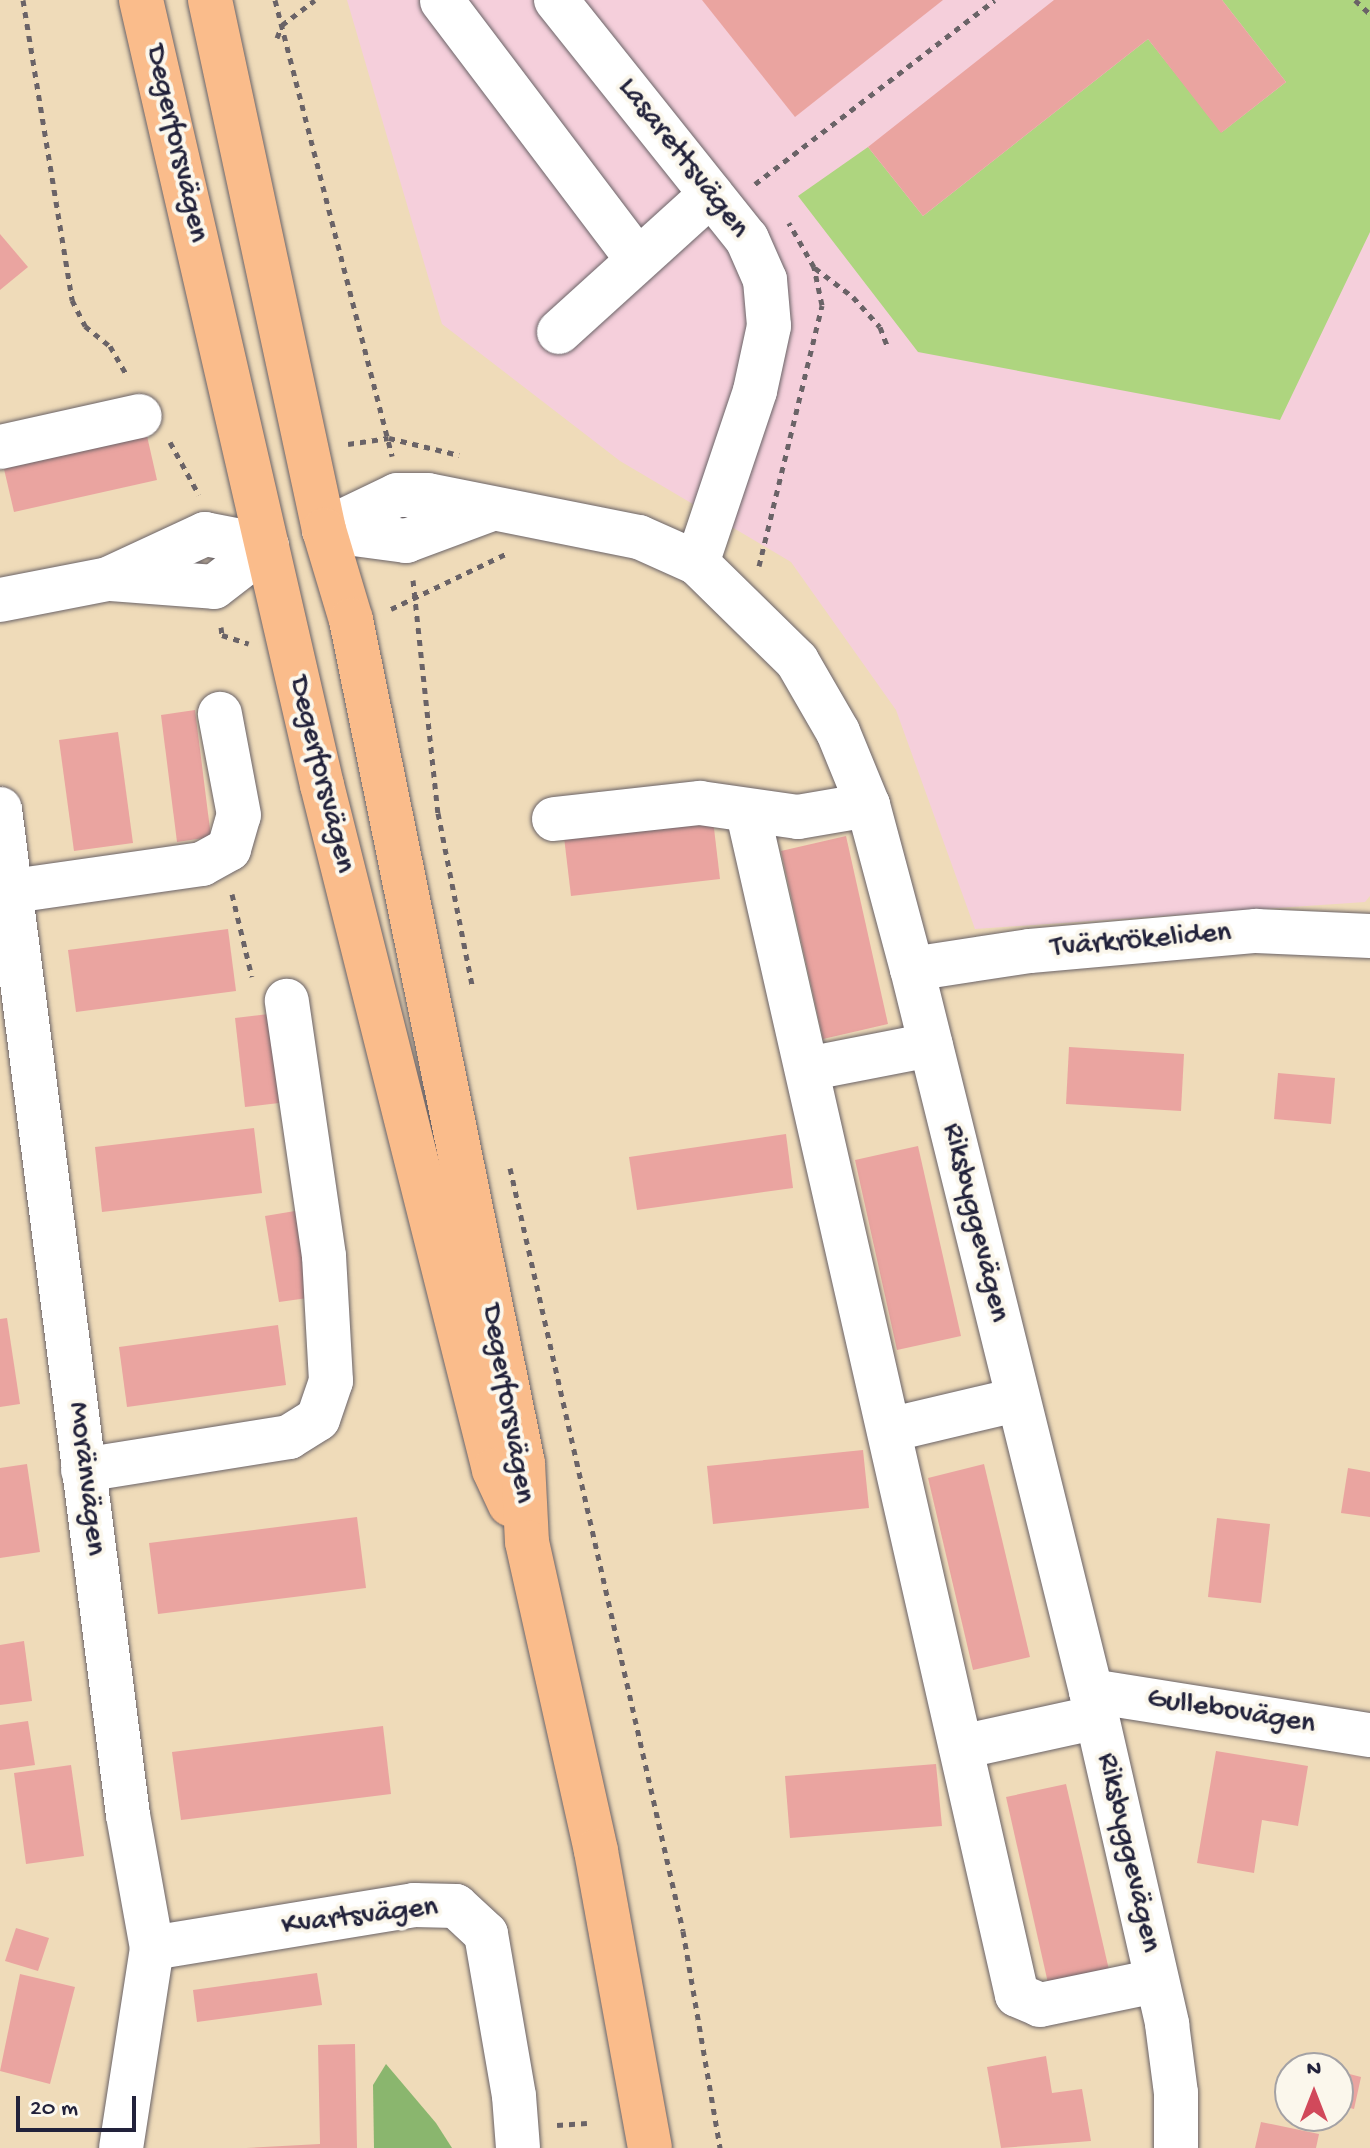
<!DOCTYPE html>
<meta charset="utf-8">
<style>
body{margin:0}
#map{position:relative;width:1370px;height:2148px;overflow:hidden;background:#efdbb9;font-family:"Gochi Hand",sans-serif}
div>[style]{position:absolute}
.built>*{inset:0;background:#f5cfdb}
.green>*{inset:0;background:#aed57f}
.forest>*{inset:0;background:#8ab66e}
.building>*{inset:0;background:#eaa4a0}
.path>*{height:5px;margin-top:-2.5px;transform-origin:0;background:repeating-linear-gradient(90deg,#6a6367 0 6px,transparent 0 12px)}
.roads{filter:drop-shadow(0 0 2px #6a6367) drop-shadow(0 0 2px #6a6367)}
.minor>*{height:44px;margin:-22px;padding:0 22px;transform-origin:22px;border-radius:22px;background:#fff}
.major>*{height:44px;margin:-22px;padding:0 22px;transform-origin:22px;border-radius:22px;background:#fabc8b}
span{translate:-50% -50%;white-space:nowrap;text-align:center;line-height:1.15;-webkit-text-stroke:8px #fbf7ec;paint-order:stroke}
.street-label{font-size:30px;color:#22223b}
.north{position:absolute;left:1274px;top:2052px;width:80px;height:80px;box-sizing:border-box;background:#fbf7ec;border:2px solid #a4a2a5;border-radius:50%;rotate:0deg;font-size:22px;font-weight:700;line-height:32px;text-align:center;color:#22223b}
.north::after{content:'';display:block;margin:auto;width:28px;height:36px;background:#d1495b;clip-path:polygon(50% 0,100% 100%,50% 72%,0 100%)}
.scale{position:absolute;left:16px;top:2096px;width:120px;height:36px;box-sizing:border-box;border:4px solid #22223b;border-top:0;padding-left:10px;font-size:24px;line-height:28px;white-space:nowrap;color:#22223b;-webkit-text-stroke:6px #fbf7ec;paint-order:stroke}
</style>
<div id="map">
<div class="built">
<i style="clip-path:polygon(347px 0,1370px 0,1370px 896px,1365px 902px,975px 929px,896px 710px,791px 562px,620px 461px,442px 324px)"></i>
</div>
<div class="green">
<i style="clip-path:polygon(1222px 0,1370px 0,1370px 232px,1280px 420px,918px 352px,798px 196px,868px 147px,923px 216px,1148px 39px,1222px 132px,1286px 82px)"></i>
</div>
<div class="forest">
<i style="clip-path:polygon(386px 2064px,436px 2123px,452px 2148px,374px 2148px,373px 2085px)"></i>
</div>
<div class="building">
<i style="clip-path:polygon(702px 0,943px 0,795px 117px)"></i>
<i style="clip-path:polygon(1054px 0,1222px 0,1286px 82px,1221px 133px,1148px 39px,923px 216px,868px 147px)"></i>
<i style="clip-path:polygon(0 234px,28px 267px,0 290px)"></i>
<i style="clip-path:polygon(147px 436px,157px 480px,14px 512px,4px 469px)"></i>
<i style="clip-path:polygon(195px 710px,211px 837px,177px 842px,161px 715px)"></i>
<i style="clip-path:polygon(118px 732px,133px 843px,74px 851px,59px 740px)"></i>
<i style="clip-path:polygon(713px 820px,720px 879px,571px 896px,564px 837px)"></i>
<i style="clip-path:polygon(846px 836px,888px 1024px,823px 1039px,781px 851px)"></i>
<i style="clip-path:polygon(228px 929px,236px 991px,76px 1012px,68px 950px)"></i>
<i style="clip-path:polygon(269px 1014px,279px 1103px,245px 1107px,235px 1018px)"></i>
<i style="clip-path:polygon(1069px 1047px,1184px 1054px,1181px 1111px,1066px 1104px)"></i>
<i style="clip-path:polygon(1278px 1073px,1335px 1078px,1331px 1124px,1274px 1119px)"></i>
<i style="clip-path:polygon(254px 1128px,262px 1193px,102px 1212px,95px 1147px)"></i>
<i style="clip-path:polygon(786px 1134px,793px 1188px,637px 1210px,629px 1157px)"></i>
<i style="clip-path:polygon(918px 1146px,961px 1336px,897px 1350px,855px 1160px)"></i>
<i style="clip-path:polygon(301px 1210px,315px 1297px,279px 1302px,265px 1216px)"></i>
<i style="clip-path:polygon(7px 1318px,20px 1404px,0 1407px,0 1319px)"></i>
<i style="clip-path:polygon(278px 1325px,286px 1385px,127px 1407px,119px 1347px)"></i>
<i style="clip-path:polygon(863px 1450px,869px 1508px,713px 1524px,707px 1466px)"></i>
<i style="clip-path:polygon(27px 1464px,40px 1552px,0 1558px,0 1468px)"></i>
<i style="clip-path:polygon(984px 1464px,1030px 1657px,973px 1670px,928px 1478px)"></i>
<i style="clip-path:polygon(1348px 1468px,1370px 1472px,1370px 1517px,1341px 1513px)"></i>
<i style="clip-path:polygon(357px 1517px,366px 1588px,158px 1614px,149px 1543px)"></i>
<i style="clip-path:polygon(1217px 1518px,1270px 1524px,1261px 1603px,1208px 1597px)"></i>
<i style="clip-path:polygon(24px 1641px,32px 1701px,0 1705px,0 1645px)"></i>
<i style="clip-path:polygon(28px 1721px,35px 1765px,0 1770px,0 1725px)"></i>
<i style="clip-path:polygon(383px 1726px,391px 1794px,181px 1820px,172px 1752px)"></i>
<i style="clip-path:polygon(1216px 1751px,1308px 1766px,1298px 1826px,1262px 1820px,1254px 1873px,1197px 1863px)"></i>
<i style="clip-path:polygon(936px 1764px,942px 1826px,790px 1838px,785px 1776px)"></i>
<i style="clip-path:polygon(71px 1765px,84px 1856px,26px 1864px,14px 1773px)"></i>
<i style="clip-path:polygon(1066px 1784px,1109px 1970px,1048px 1983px,1006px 1797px)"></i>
<i style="clip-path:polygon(16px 1928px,49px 1938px,38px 1971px,5px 1961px)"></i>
<i style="clip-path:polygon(317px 1973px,322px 2005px,197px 2022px,193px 1990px)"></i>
<i style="clip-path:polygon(20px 1974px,75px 1987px,50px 2084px,0 2071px)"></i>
<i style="clip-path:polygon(355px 2044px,357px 2148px,246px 2148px,320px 2144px,318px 2045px)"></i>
<i style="clip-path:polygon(1046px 2056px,1052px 2093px,1082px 2089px,1091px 2141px,1001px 2148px,987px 2067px)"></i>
<i style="clip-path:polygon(1338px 2071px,1361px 2077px,1354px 2109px,1338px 2105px)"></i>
<i style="clip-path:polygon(1261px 2122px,1319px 2134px,1316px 2148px,1255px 2148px)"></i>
</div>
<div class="path">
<i style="left:23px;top:0;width:304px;rotate:80.7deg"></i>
<i style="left:72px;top:300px;width:29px;rotate:63deg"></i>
<i style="left:85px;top:326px;width:32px;rotate:39deg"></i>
<i style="left:110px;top:346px;width:34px;rotate:60deg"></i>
<i style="left:275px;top:0;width:471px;rotate:75.6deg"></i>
<i style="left:1355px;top:0;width:21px;rotate:43deg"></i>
<i style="left:277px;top:38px;width:14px;rotate:-69deg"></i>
<i style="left:282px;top:25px;width:41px;rotate:-37.1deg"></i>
<i style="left:755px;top:184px;width:302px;rotate:-37.5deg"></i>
<i style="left:815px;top:268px;width:48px;rotate:37.3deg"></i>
<i style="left:853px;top:297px;width:40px;rotate:48deg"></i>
<i style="left:880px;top:327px;width:22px;rotate:69deg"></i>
<i style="left:170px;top:442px;width:60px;rotate:61.3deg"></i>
<i style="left:348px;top:444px;width:41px;rotate:-8.3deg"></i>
<i style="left:389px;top:438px;width:72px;rotate:13.7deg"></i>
<i style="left:759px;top:566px;width:268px;rotate:-76.4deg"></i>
<i style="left:822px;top:305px;width:39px;rotate:-102deg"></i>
<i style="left:814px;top:267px;width:51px;rotate:-119.6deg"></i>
<i style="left:413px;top:580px;width:234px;rotate:83.9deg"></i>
<i style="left:438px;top:813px;width:179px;rotate:78.8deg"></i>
<i style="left:391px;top:609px;width:130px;rotate:-25.6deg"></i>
<i style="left:221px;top:627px;width:8px;rotate:83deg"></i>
<i style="left:222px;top:635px;width:28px;rotate:18deg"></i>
<i style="left:232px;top:894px;width:85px;rotate:76.5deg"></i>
<i style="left:510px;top:1168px;width:782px;rotate:77.22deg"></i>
<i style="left:683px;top:1931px;width:220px;rotate:80.3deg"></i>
<i style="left:557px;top:2125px;width:30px;rotate:-4deg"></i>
</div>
<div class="roads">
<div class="minor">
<i style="left:556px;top:0;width:306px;rotate:51.4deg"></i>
<i style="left:747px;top:239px;width:45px;rotate:66.3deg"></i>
<i style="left:765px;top:280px;width:46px;rotate:85deg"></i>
<i style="left:769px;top:326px;width:66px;rotate:102.2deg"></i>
<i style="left:755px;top:391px;width:182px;rotate:108.6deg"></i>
<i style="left:442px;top:1px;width:323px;rotate:52.9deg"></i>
<i style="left:559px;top:332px;width:205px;rotate:-42.2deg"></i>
<i style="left:0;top:447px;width:143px;rotate:-12.5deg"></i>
<i style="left:324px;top:530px;width:81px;rotate:-25.6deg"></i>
<i style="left:397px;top:495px;width:31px"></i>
<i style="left:428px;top:495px;width:215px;rotate:11.3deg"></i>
<i style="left:639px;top:537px;width:64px;rotate:24.1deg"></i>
<i style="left:697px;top:563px;width:140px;rotate:44.4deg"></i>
<i style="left:797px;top:661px;width:82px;rotate:60deg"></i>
<i style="left:838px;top:732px;width:79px;rotate:67.7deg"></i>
<i style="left:868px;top:805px;width:170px;rotate:75deg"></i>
<i style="left:912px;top:969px;width:744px;rotate:76.08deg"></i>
<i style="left:1091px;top:1691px;width:342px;rotate:77.1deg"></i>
<i style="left:1167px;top:2024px;width:70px;rotate:82.6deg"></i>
<i style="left:1176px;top:2093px;width:55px;rotate:90deg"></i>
<i style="left:324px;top:530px;width:83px;rotate:7.6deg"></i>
<i style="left:406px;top:541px;width:89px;rotate:-20.5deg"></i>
<i style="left:111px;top:579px;width:103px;rotate:4.4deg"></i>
<i style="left:214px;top:587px;width:67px;rotate:-37.7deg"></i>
<i style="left:0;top:600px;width:110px;rotate:-11deg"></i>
<i style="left:108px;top:579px;width:107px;rotate:-24.9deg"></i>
<i style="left:205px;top:534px;width:63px;rotate:11deg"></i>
<i style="left:0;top:809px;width:1014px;rotate:82.75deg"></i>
<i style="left:128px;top:1815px;width:135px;rotate:79.8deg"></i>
<i style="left:152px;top:1948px;width:202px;rotate:98.8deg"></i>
<i style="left:748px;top:813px;width:1212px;rotate:77.18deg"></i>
<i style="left:1017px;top:1995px;width:25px;rotate:23deg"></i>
<i style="left:1040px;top:2005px;width:118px;rotate:-11.7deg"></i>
<i style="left:554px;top:819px;width:147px;rotate:-6.3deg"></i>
<i style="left:700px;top:803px;width:99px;rotate:8.1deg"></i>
<i style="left:798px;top:817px;width:71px;rotate:-9.7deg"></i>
<i style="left:13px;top:891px;width:191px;rotate:-8.1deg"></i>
<i style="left:202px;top:864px;width:31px;rotate:-29deg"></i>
<i style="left:229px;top:849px;width:35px;rotate:-74deg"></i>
<i style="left:239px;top:815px;width:103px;rotate:-100.7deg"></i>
<i style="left:912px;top:969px;width:119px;rotate:-8.7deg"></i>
<i style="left:1030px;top:951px;width:227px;rotate:-5.1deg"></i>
<i style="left:1256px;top:931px;width:114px;rotate:2.5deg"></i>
<i style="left:807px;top:1069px;width:126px;rotate:-11deg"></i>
<i style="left:889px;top:1430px;width:130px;rotate:-13.3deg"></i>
<i style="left:83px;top:1470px;width:209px;rotate:-9.1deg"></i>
<i style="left:289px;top:1437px;width:34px;rotate:-32deg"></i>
<i style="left:318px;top:1419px;width:40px;rotate:-71.1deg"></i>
<i style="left:331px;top:1381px;width:125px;rotate:-93.2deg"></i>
<i style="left:324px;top:1256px;width:258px;rotate:-98.3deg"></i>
<i style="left:1091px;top:1691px;width:282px;rotate:9deg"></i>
<i style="left:961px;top:1747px;width:139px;rotate:-12.4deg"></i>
<i style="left:152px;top:1948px;width:266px;rotate:-9.3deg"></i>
<i style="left:414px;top:1905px;width:42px;rotate:1.4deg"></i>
<i style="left:456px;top:1906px;width:41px;rotate:43deg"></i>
<i style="left:486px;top:1934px;width:164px;rotate:80.2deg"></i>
<i style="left:514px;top:2096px;width:52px;rotate:85.6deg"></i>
</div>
<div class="major">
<i style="left:141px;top:0;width:806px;rotate:77.02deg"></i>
<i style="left:322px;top:785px;width:706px;rotate:75.9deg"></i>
<i style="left:494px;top:1470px;width:38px;rotate:65deg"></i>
<i style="left:210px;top:0;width:542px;rotate:77.86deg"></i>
<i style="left:324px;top:530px;width:94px;rotate:73.3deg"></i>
<i style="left:351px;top:620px;width:860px;rotate:78.47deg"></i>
<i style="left:523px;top:1463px;width:79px;rotate:87.1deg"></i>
<i style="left:527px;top:1542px;width:317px;rotate:77.4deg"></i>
<i style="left:596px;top:1851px;width:302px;rotate:79.7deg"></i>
</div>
</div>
<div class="street-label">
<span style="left:175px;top:144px;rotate:77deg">Degerforsvägen</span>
<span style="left:682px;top:159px;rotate:52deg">Lasarettsvägen</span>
<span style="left:320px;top:775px;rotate:76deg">Degerforsvägen</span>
<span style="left:1141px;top:942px;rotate:-5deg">Tvärkrökeliden</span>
<span style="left:974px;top:1223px;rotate:76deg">Riksbyggevägen</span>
<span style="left:506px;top:1404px;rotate:80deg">Degerforsvägen</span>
<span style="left:85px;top:1479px;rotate:83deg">Moränvägen</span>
<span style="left:1231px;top:1713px;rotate:9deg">Gullebovägen</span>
<span style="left:1127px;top:1853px;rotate:77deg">Riksbyggevägen</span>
<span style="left:360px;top:1918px;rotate:-7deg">Kvartsvägen</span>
</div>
<div class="north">N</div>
<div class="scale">20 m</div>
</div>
